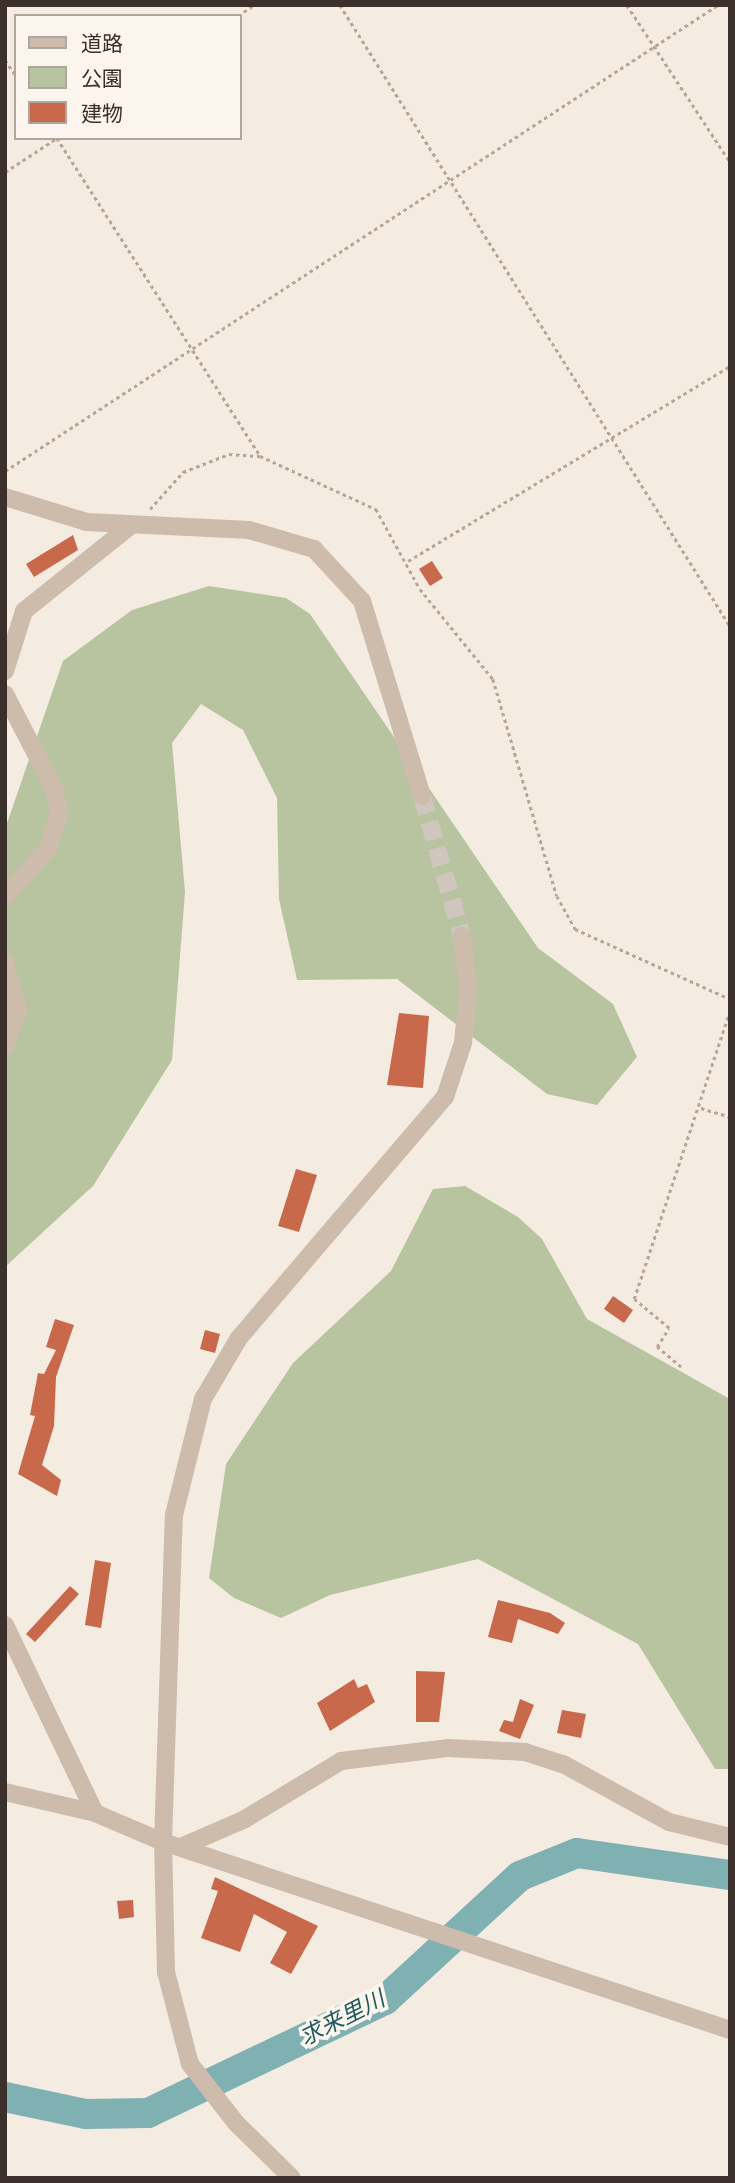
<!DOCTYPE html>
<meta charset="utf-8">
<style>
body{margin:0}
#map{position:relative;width:735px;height:2183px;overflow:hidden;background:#f4ebe1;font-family:"DM Sans","Noto Sans JP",sans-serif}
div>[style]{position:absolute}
.green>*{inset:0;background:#b8c4a0}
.river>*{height:30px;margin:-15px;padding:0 15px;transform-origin:15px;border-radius:15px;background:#7fb0b2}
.building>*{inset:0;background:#c8694b}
.tertiary-tunnel>*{height:18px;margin-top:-9px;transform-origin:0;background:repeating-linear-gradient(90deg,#cfc6bd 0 18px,transparent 0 27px)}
.path>*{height:2.5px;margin-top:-1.25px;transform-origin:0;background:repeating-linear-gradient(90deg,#b9a596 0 3.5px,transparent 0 7px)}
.minor>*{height:18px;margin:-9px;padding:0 9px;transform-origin:9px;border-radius:9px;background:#cdbbac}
.tertiary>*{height:18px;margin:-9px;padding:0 9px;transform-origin:9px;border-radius:9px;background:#cdbbac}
span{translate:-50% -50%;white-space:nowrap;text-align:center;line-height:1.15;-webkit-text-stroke:7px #fbf5ee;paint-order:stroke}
.water-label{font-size:23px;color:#1f5a5e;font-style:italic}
.frame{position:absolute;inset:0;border:7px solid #3b302b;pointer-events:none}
.legend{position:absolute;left:14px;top:14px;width:228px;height:126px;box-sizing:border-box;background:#fbf5ee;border:2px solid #aea6a0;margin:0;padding:9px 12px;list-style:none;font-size:21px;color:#3b302b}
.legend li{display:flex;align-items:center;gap:14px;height:35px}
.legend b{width:35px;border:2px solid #aea6a0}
</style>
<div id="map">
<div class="green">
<i style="clip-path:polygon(209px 586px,286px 598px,310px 614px,538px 948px,613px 1004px,637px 1057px,597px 1105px,547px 1094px,397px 979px,297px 980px,279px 899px,277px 798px,243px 730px,201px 704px,172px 743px,185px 892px,172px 1060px,93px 1186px,5px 1267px,5px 829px,63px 661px,132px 610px)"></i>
<i style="clip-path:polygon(465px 1186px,518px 1217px,542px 1239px,587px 1319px,730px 1399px,730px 1769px,715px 1769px,638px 1644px,478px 1559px,330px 1595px,281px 1618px,234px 1598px,209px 1578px,226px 1464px,293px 1363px,391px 1271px,433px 1189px)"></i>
</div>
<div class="river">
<i style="left:5px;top:2097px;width:83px;rotate:11.9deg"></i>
<i style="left:86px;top:2114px;width:62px;rotate:-0.9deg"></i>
<i style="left:148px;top:2113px;width:263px;rotate:-25.5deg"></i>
<i style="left:385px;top:2000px;width:183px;rotate:-42.6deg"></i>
<i style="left:520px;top:1876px;width:61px;rotate:-22deg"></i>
<i style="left:577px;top:1853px;width:155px;rotate:8.2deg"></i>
</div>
<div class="building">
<i style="clip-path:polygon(73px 535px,78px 550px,34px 577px,26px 564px)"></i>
<i style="clip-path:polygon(432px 561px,443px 578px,430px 586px,419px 569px)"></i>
<i style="clip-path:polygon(399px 1013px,429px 1016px,423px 1088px,387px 1085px)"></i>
<i style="clip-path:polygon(296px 1169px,317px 1175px,299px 1232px,278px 1226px)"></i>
<i style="clip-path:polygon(613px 1296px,633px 1310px,624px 1323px,604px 1309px)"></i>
<i style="clip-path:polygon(55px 1319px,74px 1325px,56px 1377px,54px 1426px,42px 1465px,61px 1480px,57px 1496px,18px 1474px,35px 1416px,30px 1415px,38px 1373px,44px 1374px,56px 1350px,46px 1347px)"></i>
<i style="clip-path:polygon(205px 1330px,220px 1334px,215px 1353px,200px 1349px)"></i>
<i style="clip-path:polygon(95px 1560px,111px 1563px,101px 1628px,85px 1625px)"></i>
<i style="clip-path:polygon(70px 1586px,79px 1594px,35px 1642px,26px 1634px)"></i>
<i style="clip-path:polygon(498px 1600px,550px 1613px,565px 1623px,558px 1634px,518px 1619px,512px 1643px,488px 1637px)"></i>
<i style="clip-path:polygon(416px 1671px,445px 1672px,439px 1722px,416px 1722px)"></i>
<i style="clip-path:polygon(354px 1679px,358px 1688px,367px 1684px,375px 1702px,330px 1731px,317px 1703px)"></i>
<i style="clip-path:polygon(520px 1699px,534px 1705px,520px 1739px,499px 1731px,504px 1720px,513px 1722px)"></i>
<i style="clip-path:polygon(562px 1710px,586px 1714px,581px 1738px,557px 1733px)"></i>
<i style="clip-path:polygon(215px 1877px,318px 1926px,291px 1974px,270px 1963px,287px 1932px,254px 1914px,240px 1952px,201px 1938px,218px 1891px,211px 1889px)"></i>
<i style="clip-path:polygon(133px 1900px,134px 1917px,119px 1919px,117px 1901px)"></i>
</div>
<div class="tertiary-tunnel">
<i style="left:422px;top:796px;width:146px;rotate:74.1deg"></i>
</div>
<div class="path">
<i style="left:340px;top:5px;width:733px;rotate:57.87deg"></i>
<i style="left:627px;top:5px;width:188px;rotate:56.7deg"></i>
<i style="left:238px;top:16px;width:19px;rotate:-35deg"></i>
<i style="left:5px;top:60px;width:19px;rotate:55deg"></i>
<i style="left:57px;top:138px;width:377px;rotate:57.4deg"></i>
<i style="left:5px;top:172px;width:62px;rotate:-33.2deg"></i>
<i style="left:5px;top:471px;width:852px;rotate:-33.17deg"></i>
<i style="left:150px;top:509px;width:50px;rotate:-48.3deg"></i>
<i style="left:183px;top:472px;width:49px;rotate:-21.4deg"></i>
<i style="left:229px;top:454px;width:31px;rotate:4deg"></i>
<i style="left:260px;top:456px;width:128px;rotate:24.6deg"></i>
<i style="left:376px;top:509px;width:91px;rotate:61.2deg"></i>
<i style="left:420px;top:589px;width:116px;rotate:51deg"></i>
<i style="left:493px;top:679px;width:226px;rotate:73.6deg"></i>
<i style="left:557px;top:896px;width:38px;rotate:61deg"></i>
<i style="left:575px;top:929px;width:170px;rotate:24.3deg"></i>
<i style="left:408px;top:561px;width:376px;rotate:-31.2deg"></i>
<i style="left:701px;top:1108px;width:30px;rotate:17deg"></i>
<i style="left:681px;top:1367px;width:31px;rotate:-140deg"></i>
<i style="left:657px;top:1347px;width:22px;rotate:-58deg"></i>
<i style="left:669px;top:1328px;width:45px;rotate:-140.4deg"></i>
<i style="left:634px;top:1299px;width:305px;rotate:-71.6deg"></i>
</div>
<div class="minor">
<i style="left:5px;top:671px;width:63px;rotate:-72.4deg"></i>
<i style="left:24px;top:611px;width:136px;rotate:-38.7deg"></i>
<i style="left:5px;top:694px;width:109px;rotate:62.7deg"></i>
<i style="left:55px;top:791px;width:23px;rotate:80deg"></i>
<i style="left:59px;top:814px;width:36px;rotate:108deg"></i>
<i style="left:48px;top:848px;width:65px;rotate:131.3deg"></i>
<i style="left:5px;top:962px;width:50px;rotate:74.8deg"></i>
<i style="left:18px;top:1010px;width:38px;rotate:110deg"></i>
<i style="left:5px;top:1625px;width:208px;rotate:64.4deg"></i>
<i style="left:95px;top:1813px;width:74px;rotate:23.1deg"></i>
<i style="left:163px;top:1842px;width:597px;rotate:18.34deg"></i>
<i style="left:183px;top:1846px;width:68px;rotate:-23.5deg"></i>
<i style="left:245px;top:1819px;width:112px;rotate:-31.1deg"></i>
<i style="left:341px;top:1761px;width:109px;rotate:-6.9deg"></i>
<i style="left:449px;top:1748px;width:76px;rotate:3deg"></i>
<i style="left:525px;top:1752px;width:40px;rotate:18deg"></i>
<i style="left:563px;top:1764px;width:121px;rotate:28.7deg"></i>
<i style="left:669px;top:1822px;width:63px;rotate:13.8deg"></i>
</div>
<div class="tertiary">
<i style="left:5px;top:497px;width:86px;rotate:17deg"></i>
<i style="left:87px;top:522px;width:162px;rotate:2.8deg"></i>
<i style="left:249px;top:530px;width:68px;rotate:16.3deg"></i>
<i style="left:314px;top:549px;width:71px;rotate:47.3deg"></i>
<i style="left:362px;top:601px;width:204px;rotate:72.9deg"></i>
<i style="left:5px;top:1792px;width:92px;rotate:13.1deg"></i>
<i style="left:292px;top:2178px;width:78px;rotate:-135.5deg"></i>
<i style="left:236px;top:2123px;width:75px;rotate:-127.9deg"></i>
<i style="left:190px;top:2064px;width:95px;rotate:-104.6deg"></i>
<i style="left:166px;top:1972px;width:130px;rotate:-91.3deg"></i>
<i style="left:163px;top:1842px;width:327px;rotate:-88.1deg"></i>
<i style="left:174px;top:1515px;width:120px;rotate:-76deg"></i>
<i style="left:203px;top:1399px;width:71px;rotate:-59.5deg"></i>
<i style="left:239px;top:1338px;width:317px;rotate:-49.5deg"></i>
<i style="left:445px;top:1097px;width:57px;rotate:-71.6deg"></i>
<i style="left:463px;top:1043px;width:53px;rotate:-84.6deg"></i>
<i style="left:468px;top:990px;width:54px;rotate:-96.3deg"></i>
</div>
<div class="water-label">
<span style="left:342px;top:2018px;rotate:-27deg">求来里川</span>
</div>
<div class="frame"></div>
<ul class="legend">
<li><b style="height:9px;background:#cdbbac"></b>道路</li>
<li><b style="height:19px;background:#b8c4a0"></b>公園</li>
<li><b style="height:19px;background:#c8694b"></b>建物</li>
</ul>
</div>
